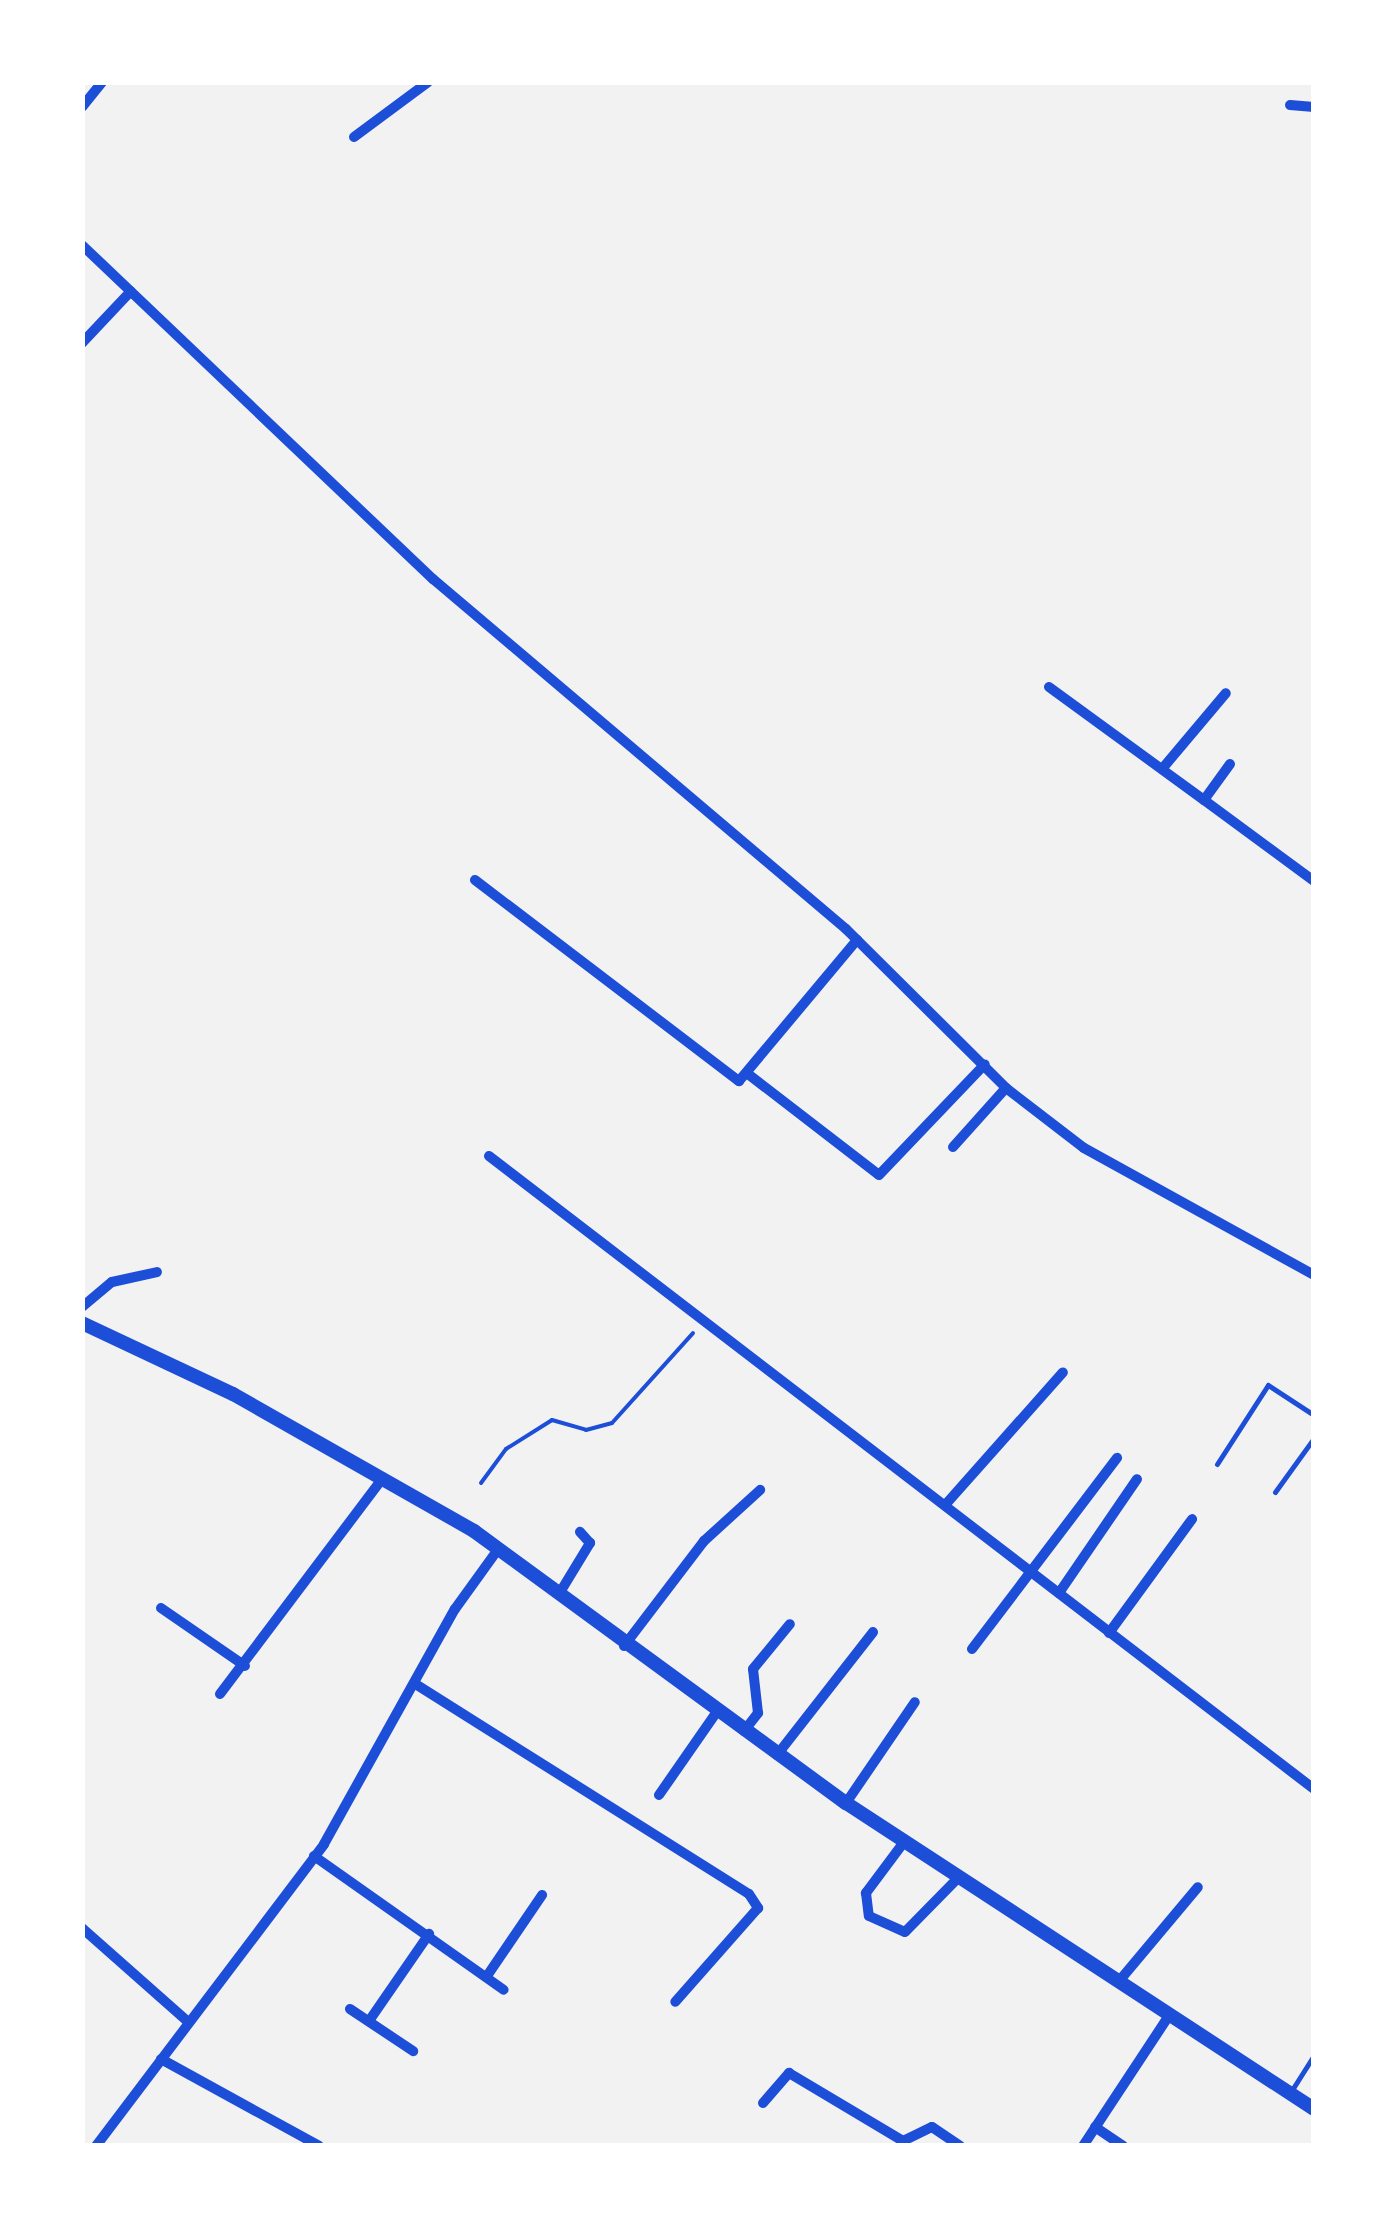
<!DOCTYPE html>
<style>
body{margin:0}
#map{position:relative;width:1396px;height:2228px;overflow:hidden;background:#f2f2f2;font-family:"Roboto Condensed",sans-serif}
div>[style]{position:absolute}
.path>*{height:4px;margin:-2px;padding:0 2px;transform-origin:2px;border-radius:2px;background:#1d4ed8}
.service>*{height:5px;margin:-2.5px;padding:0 2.5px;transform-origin:2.5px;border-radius:2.5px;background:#1d4ed8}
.minor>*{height:10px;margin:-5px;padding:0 5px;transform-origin:5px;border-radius:5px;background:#1d4ed8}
.tertiary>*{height:14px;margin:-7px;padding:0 7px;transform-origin:7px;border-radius:7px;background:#1d4ed8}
span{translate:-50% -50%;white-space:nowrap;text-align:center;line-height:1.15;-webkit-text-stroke:9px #fff;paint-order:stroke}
.frame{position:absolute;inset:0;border:85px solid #fff;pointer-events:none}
</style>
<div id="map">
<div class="path">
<i style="left:481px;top:1483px;width:42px;rotate:-53.7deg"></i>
<i style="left:506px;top:1449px;width:54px;rotate:-32.2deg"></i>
<i style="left:552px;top:1420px;width:35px;rotate:16deg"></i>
<i style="left:586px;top:1430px;width:27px;rotate:-15deg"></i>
<i style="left:612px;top:1423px;width:121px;rotate:-48deg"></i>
</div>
<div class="service">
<i style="left:1217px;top:1464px;width:94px;rotate:-57.2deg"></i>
<i style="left:1268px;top:1385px;width:55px;rotate:33.1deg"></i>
<i style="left:1275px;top:1492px;width:67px;rotate:-54.2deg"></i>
<i style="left:1290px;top:2093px;width:45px;rotate:-57.7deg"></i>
</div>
<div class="minor">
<i style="left:1290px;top:105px;width:24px;rotate:5deg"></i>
<i style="left:82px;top:107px;width:32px;rotate:-51deg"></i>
<i style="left:354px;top:137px;width:92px;rotate:-36.6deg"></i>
<i style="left:82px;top:245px;width:485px;rotate:43.6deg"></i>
<i style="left:433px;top:579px;width:541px;rotate:40.28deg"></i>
<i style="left:846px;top:929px;width:226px;rotate:44.8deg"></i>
<i style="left:1006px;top:1088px;width:98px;rotate:37.6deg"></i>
<i style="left:1084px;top:1148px;width:263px;rotate:28.9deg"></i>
<i style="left:82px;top:343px;width:71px;rotate:-46.7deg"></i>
<i style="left:1049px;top:687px;width:192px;rotate:36.1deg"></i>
<i style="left:1230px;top:764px;width:44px;rotate:125.8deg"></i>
<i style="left:1204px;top:800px;width:137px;rotate:36.4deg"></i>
<i style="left:1162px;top:769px;width:99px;rotate:-49.9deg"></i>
<i style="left:475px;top:880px;width:332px;rotate:37.3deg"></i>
<i style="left:739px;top:1081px;width:184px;rotate:-50.1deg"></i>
<i style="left:748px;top:1074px;width:165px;rotate:37.6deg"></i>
<i style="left:879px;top:1175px;width:153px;rotate:-46.3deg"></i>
<i style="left:953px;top:1147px;width:79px;rotate:-48.1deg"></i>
<i style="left:489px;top:1156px;width:1040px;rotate:37.5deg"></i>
<i style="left:82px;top:1307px;width:39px;rotate:-40deg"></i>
<i style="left:112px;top:1282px;width:46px;rotate:-12.5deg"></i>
<i style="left:946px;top:1504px;width:176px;rotate:-48.4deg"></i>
<i style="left:1059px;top:1593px;width:138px;rotate:-55.6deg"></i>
<i style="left:559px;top:1594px;width:60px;rotate:-58.7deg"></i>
<i style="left:590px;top:1543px;width:15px;rotate:-132deg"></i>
<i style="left:161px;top:1608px;width:102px;rotate:34.6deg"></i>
<i style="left:1109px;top:1633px;width:141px;rotate:-53.9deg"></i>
<i style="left:624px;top:1646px;width:132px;rotate:-52.7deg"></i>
<i style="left:704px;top:1541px;width:76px;rotate:-42.3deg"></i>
<i style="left:972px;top:1649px;width:240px;rotate:-52.8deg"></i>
<i style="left:417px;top:1685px;width:392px;rotate:32.2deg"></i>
<i style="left:749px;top:1894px;width:17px;rotate:57deg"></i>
<i style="left:758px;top:1908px;width:125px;rotate:131.4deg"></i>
<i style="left:220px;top:1694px;width:268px;rotate:-53deg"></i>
<i style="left:744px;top:1731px;width:23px;rotate:-52deg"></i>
<i style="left:758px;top:1713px;width:44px;rotate:-96.5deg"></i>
<i style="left:753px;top:1669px;width:58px;rotate:-50.6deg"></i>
<i style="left:777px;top:1755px;width:156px;rotate:-52deg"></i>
<i style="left:659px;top:1795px;width:100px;rotate:-55.2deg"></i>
<i style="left:846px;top:1803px;width:122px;rotate:-55.7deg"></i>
<i style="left:904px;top:1842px;width:64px;rotate:126.7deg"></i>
<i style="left:866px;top:1893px;width:23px;rotate:83deg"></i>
<i style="left:869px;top:1916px;width:39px;rotate:24deg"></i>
<i style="left:905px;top:1932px;width:77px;rotate:-45.5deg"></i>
<i style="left:314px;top:1856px;width:232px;rotate:35.2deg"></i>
<i style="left:82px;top:1928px;width:140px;rotate:41.5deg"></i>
<i style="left:487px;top:1976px;width:98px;rotate:-55.8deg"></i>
<i style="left:1120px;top:1980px;width:121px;rotate:-50deg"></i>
<i style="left:350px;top:2009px;width:76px;rotate:33.7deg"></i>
<i style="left:369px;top:2021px;width:106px;rotate:-55.4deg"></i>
<i style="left:161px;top:2059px;width:180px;rotate:28.8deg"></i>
<i style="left:763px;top:2103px;width:40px;rotate:-49deg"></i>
<i style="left:789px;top:2073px;width:133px;rotate:30.8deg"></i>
<i style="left:903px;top:2141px;width:32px;rotate:-26deg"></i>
<i style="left:932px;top:2127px;width:34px;rotate:34deg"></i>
<i style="left:1095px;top:2127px;width:34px;rotate:34deg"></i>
<i style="left:96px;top:2146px;width:378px;rotate:-52.9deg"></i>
<i style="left:324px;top:1844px;width:269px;rotate:-60.9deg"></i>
<i style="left:455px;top:1609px;width:75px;rotate:-54.2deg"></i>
<i style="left:1083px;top:2146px;width:158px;rotate:-56.6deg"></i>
</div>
<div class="tertiary">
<i style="left:82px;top:1323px;width:167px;rotate:25.2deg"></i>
<i style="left:233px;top:1394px;width:277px;rotate:29.6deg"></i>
<i style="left:474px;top:1531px;width:461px;rotate:36.2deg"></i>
<i style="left:846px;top:1803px;width:559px;rotate:33.18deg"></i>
</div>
<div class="frame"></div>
</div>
